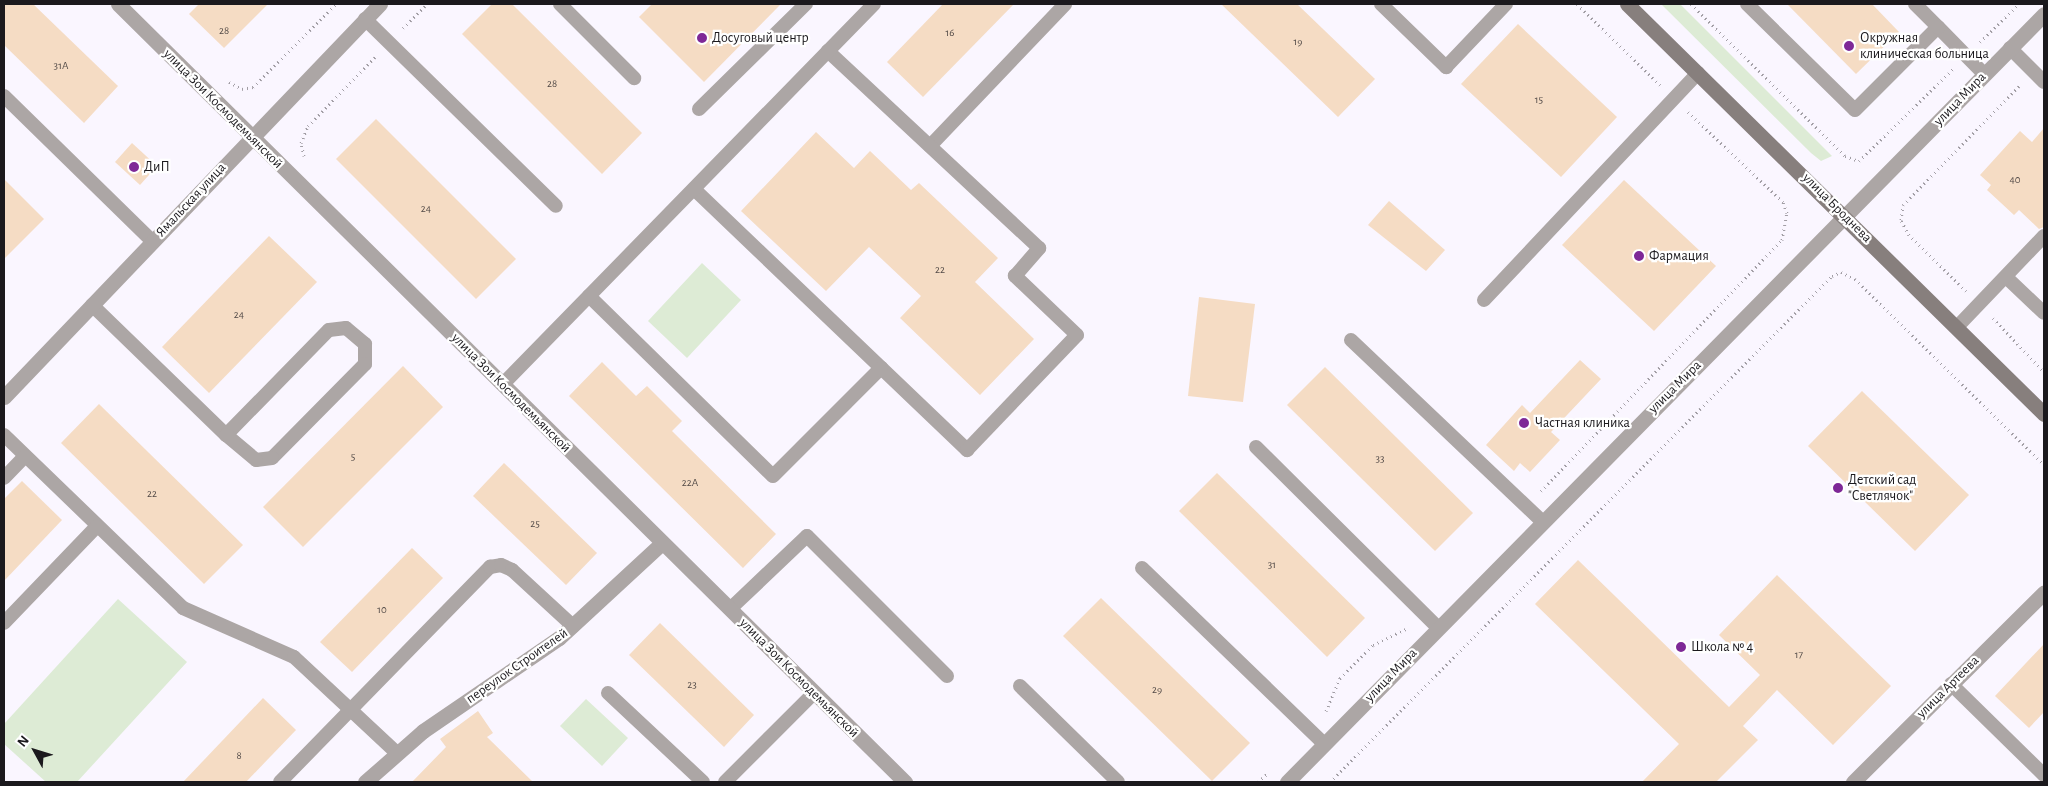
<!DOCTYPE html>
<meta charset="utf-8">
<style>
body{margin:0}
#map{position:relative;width:2048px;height:786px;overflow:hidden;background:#faf6ff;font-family:"Alegreya Sans",sans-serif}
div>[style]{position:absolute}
.green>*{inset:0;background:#ddebd5}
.building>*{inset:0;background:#f5dcc4}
.path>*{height:3px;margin-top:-1.5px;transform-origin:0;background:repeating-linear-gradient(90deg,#a29ea5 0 1px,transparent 0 5px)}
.service>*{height:14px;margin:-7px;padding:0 7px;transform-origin:7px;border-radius:7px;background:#aca6a5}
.minor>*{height:15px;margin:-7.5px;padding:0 7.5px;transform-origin:7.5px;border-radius:7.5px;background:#aca6a5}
.tertiary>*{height:15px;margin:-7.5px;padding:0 7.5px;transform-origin:7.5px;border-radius:7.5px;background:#aca6a5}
.secondary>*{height:15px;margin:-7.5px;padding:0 7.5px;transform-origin:7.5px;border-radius:7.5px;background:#877f7d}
.dots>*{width:14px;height:14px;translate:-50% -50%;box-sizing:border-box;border:2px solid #fff;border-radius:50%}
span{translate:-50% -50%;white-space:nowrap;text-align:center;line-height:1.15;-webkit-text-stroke:4.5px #fff;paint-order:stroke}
.number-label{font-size:11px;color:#524a47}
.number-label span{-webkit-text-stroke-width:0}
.poi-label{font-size:14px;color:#1b191d}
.left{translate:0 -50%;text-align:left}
.street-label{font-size:14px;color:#1b191d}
.frame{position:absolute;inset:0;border:5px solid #1b191d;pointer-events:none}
.north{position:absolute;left:10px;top:726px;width:50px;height:50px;-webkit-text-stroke:4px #fff;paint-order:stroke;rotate:309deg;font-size:14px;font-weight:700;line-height:20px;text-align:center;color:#1b191d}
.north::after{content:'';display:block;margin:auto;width:18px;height:22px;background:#1b191d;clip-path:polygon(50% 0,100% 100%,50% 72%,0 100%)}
</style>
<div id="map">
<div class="green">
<i style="clip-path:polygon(1661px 4px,1680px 4px,1832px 156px,1821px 161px,1811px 153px)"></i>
<i style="clip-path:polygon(702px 263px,741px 300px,687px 358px,648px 321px)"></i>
<i style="clip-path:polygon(118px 599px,187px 662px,77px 782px,46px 782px,4px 744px,4px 724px)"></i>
<i style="clip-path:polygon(586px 699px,628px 738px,602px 766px,560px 726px)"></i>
</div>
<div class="building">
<i style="clip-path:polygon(4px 4px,33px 4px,118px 86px,84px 123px,4px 45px)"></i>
<i style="clip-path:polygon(199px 4px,268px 4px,224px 48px,189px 14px)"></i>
<i style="clip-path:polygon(492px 4px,512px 4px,642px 133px,602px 174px,462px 34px)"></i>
<i style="clip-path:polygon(652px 4px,781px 4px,704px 82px,639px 17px)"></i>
<i style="clip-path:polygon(943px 4px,1014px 4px,923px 97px,887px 62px)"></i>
<i style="clip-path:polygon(1221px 4px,1297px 4px,1375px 79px,1338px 117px)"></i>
<i style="clip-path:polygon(1787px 4px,1872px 4px,1899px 32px,1856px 74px)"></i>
<i style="clip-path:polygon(1518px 24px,1617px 117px,1561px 177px,1461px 84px)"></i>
<i style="clip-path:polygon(376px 119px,516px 259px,476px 299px,336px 159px)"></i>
<i style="clip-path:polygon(2044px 128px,2044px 227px,2039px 229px,2019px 210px,2014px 215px,1987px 190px,1991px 185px,1980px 175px,2020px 131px,2032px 142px)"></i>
<i style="clip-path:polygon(816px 132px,854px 168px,870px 151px,911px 190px,919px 183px,998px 258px,975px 282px,1034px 339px,980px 395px,900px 318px,921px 296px,869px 247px,826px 291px,741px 211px)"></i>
<i style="clip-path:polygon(132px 143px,157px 166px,140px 185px,115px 162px)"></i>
<i style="clip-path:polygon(4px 179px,44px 219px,4px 259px)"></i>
<i style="clip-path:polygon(1624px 180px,1716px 266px,1654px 331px,1562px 245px)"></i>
<i style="clip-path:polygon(1389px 201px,1445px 250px,1426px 271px,1368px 225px)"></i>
<i style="clip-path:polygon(269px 236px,317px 282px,209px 393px,162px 347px)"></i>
<i style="clip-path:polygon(1199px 297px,1255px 304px,1243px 402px,1188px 396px)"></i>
<i style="clip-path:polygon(1580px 360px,1601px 379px,1551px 432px,1560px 440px,1530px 472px,1520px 463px,1514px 471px,1486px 445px,1522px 405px,1530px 413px)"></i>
<i style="clip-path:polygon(602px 362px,636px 396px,647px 386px,682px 421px,672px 431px,776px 534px,743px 568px,569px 396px)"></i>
<i style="clip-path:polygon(403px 366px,443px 407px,303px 547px,263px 507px)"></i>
<i style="clip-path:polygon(1325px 367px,1473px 513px,1435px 551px,1287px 405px)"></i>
<i style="clip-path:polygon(1862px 391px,1969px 495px,1915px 551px,1808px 446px)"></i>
<i style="clip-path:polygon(99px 404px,243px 545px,204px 584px,61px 443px)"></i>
<i style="clip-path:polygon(504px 463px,597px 553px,566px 585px,473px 496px)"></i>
<i style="clip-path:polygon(1217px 473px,1365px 618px,1327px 657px,1179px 511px)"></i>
<i style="clip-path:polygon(22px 481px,62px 520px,4px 581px,4px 499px)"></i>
<i style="clip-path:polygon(412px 548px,443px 578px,352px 672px,320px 642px)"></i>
<i style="clip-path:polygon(1578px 560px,1729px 707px,1760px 675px,1719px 635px,1777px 575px,1891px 686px,1833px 745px,1777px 690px,1743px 726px,1758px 740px,1716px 782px,1642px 782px,1679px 744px,1535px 604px)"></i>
<i style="clip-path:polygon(1101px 598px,1250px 743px,1212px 781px,1063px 636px)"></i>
<i style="clip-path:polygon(660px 623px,754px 715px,724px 747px,629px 655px)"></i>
<i style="clip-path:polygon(2044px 644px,2044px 712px,2029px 728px,1995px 696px)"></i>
<i style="clip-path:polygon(263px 698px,296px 730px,246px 782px,183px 782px)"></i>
<i style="clip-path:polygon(478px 711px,493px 733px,487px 737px,533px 782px,412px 782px,446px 747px,440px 739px)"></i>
</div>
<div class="path">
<i style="left:1577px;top:4px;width:116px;rotate:44.3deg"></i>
<i style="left:1691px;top:4px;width:216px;rotate:44.6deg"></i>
<i style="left:1845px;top:156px;width:15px;rotate:20deg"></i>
<i style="left:1859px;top:161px;width:132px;rotate:-44.4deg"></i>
<i style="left:403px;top:28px;width:34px;rotate:-45deg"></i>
<i style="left:1980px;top:42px;width:54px;rotate:-44.3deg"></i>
<i style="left:229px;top:82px;width:15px;rotate:28deg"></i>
<i style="left:242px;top:89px;width:11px;rotate:-10deg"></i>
<i style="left:253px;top:87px;width:117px;rotate:-45deg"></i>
<i style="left:304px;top:156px;width:13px;rotate:-103deg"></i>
<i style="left:301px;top:143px;width:18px;rotate:-68deg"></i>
<i style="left:308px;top:126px;width:98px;rotate:-45.8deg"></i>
<i style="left:1966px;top:291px;width:80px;rotate:-135.5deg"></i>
<i style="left:1909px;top:235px;width:17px;rotate:-118deg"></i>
<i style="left:1901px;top:220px;width:15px;rotate:-82deg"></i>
<i style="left:1903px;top:205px;width:168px;rotate:-45.7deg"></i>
<i style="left:1993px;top:318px;width:74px;rotate:46.6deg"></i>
<i style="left:1541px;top:491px;width:348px;rotate:-46.2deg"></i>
<i style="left:1782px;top:240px;width:27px;rotate:-80deg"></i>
<i style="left:1787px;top:213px;width:12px;rotate:-110deg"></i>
<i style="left:1783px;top:202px;width:131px;rotate:-136.5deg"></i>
<i style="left:1326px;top:711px;width:36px;rotate:-67deg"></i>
<i style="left:1340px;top:678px;width:47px;rotate:-45deg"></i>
<i style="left:1373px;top:645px;width:39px;rotate:-26deg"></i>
<i style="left:1258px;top:782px;width:12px;rotate:-42deg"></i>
<i style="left:1330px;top:782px;width:713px;rotate:-45.23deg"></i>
<i style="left:1832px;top:276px;width:10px;rotate:-24deg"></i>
<i style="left:1841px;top:272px;width:16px;rotate:27deg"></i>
<i style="left:1855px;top:279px;width:265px;rotate:44.5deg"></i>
</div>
<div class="service">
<i style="left:560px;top:4px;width:105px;rotate:45deg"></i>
<i style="left:1381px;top:4px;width:91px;rotate:44.1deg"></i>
<i style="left:1446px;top:67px;width:87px;rotate:-46.4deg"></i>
<i style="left:1747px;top:4px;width:151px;rotate:44.5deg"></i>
<i style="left:1855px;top:110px;width:117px;rotate:-45deg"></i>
<i style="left:1938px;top:27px;width:66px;rotate:45.6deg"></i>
<i style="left:1915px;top:4px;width:33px;rotate:45deg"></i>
<i style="left:365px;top:19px;width:267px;rotate:44.4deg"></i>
<i style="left:2010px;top:48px;width:48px;rotate:45deg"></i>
<i style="left:4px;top:96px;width:207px;rotate:44.4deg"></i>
<i style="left:699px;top:109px;width:150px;rotate:-44.5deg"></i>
<i style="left:930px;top:146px;width:196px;rotate:-46.4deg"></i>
<i style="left:694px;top:189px;width:378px;rotate:43.7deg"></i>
<i style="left:967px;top:450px;width:159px;rotate:-46.3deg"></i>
<i style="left:1077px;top:335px;width:86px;rotate:-136.4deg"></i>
<i style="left:1015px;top:276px;width:37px;rotate:-49deg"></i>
<i style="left:1039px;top:248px;width:289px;rotate:-137deg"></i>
<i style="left:2006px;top:277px;width:52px;rotate:43.5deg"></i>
<i style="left:589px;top:296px;width:257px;rotate:44.4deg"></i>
<i style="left:773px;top:476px;width:153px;rotate:-45deg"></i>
<i style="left:1484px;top:300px;width:312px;rotate:-46.7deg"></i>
<i style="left:92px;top:305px;width:187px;rotate:44.1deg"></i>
<i style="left:226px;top:435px;width:147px;rotate:-45.6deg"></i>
<i style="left:329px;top:330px;width:17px;rotate:-7deg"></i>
<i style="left:346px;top:328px;width:25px;rotate:40deg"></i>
<i style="left:365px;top:344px;width:20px;rotate:90deg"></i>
<i style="left:365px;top:364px;width:132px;rotate:134.7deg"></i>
<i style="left:272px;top:458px;width:16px;rotate:173deg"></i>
<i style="left:256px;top:460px;width:39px;rotate:-140deg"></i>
<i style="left:1957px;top:327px;width:126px;rotate:-46.3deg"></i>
<i style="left:1351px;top:340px;width:262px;rotate:43.5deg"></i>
<i style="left:503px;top:384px;width:531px;rotate:-45.69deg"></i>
<i style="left:4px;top:435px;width:249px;rotate:44deg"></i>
<i style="left:183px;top:608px;width:121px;rotate:23.8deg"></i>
<i style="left:294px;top:657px;width:139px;rotate:43deg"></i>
<i style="left:1256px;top:447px;width:257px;rotate:44.8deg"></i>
<i style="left:4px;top:478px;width:30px;rotate:-46deg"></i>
<i style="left:1142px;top:568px;width:253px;rotate:44deg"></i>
<i style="left:730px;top:609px;width:106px;rotate:-43.5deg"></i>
<i style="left:807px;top:536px;width:198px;rotate:45deg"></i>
<i style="left:4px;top:623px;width:134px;rotate:-46.2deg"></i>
<i style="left:1951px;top:684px;width:130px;rotate:44.4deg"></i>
<i style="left:1020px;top:686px;width:137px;rotate:44.4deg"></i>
<i style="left:608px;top:693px;width:130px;rotate:43.1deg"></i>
<i style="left:280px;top:782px;width:301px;rotate:-45.7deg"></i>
<i style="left:490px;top:567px;width:11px;rotate:-10deg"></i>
<i style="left:501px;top:565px;width:12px;rotate:24deg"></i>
<i style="left:512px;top:570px;width:83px;rotate:42.6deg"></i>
<i style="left:725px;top:782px;width:126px;rotate:-45deg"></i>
</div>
<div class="minor">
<i style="left:365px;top:782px;width:77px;rotate:-41.3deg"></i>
<i style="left:423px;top:731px;width:165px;rotate:-34.4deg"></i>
<i style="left:559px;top:638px;width:140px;rotate:-42.7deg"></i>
<i style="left:1853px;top:782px;width:269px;rotate:-44.8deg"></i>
</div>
<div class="tertiary">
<i style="left:118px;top:4px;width:1107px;rotate:44.67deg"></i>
<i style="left:4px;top:397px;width:544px;rotate:-46.27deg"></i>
<i style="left:1287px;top:782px;width:1078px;rotate:-45.41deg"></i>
</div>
<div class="secondary">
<i style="left:1627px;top:4px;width:585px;rotate:44.52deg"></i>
</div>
<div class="dots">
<i style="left:702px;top:38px;background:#7e2897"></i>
<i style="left:1849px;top:46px;background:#7e2897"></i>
<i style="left:134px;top:167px;background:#7e2897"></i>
<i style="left:1639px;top:256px;background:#7e2897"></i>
<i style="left:1524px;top:423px;background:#7e2897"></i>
<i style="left:1838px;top:488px;background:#7e2897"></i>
<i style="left:1681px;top:647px;background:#7e2897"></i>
</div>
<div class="number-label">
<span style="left:224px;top:31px">28</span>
<span style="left:950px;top:33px">16</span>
<span style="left:1298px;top:42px">19</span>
<span style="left:61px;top:66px">31А</span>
<span style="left:552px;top:84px">28</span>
<span style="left:1539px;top:100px">15</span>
<span style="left:2015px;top:180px">40</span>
<span style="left:426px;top:209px">24</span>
<span style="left:940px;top:270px">22</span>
<span style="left:239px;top:315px">24</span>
<span style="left:353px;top:457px">5</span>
<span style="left:1380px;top:459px">33</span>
<span style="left:690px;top:483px">22А</span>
<span style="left:152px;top:494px">22</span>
<span style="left:535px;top:524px">25</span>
<span style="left:1272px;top:565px">31</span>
<span style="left:382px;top:610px">10</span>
<span style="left:1799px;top:655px">17</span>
<span style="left:692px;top:685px">23</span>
<span style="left:1157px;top:690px">29</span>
<span style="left:239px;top:756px">8</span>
</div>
<div class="poi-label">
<span class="left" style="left:712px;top:38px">Досуговый центр</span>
<span class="left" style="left:1860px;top:46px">Окружная<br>клиническая больница</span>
<span class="left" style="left:144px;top:167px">ДиП</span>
<span class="left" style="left:1649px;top:256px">Фармация</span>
<span class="left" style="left:1535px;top:423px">Частная клиника</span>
<span class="left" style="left:1848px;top:488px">Детский сад<br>"Светлячок"</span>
<span class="left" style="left:1691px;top:647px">Школа № 4</span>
</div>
<div class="street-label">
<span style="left:1960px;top:99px;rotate:-46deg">улица Мира</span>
<span style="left:223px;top:109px;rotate:45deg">улица Зои Космодемьянской</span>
<span style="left:191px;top:200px;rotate:-47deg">Ямальская улица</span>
<span style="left:1837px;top:208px;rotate:45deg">улица Броднева</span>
<span style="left:1675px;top:387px;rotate:-45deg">улица Мира</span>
<span style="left:511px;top:393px;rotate:45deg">улица Зои Космодемьянской</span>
<span style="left:517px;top:666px;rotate:-35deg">переулок Строителей</span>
<span style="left:1391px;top:675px;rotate:-46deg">улица Мира</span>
<span style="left:799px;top:678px;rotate:45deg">улица Зои Космодемьянской</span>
<span style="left:1948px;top:687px;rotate:-45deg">улица Артеева</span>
</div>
<div class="frame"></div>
<div class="north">N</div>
</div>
